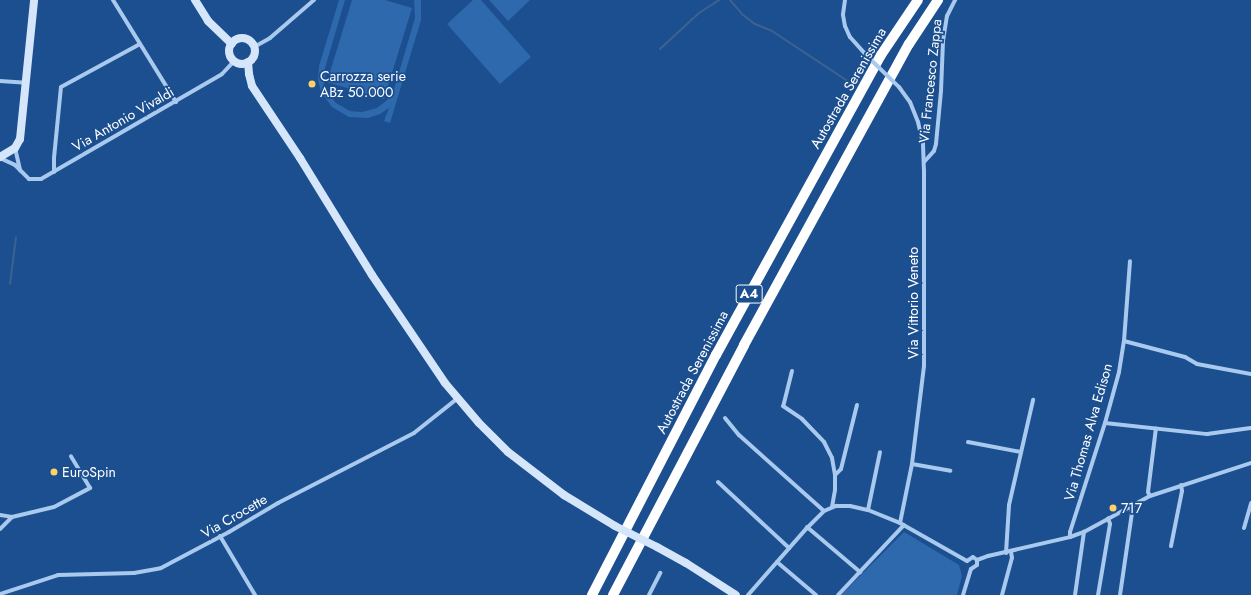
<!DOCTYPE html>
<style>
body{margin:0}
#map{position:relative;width:1251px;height:595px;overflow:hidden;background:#1b4f8f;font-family:Jost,sans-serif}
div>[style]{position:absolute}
.green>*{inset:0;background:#2e69ad}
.stream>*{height:2px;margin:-1px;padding:0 1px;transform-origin:1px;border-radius:1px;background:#3c6290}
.street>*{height:4px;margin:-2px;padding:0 2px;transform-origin:2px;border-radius:2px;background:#a9c9ee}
.secondary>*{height:8px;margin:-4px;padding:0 4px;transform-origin:4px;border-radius:4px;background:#d6e6fa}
.secondary>.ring{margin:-4px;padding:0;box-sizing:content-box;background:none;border:8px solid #d6e6fa;border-radius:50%}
.highway>*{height:10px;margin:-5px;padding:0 5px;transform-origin:5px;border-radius:5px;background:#fff}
.street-bridge>*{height:4px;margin:-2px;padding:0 2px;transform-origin:2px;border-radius:2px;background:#a9c9ee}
.secondary-bridge>*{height:8px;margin:-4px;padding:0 4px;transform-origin:4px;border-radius:4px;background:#d6e6fa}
.dots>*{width:11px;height:11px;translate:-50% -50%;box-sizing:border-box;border:2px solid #1b4f8f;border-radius:50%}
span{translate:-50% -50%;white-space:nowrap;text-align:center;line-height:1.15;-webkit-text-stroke:3.5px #1b4f8f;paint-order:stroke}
.shield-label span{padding:1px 3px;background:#1b4f8f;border:1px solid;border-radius:3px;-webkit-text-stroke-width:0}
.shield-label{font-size:13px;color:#fff;font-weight:700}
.poi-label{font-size:14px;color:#fff}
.left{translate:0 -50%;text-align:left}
.street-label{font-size:14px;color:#fff}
</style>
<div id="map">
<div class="green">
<i style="clip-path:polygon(339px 0,345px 0,325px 68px,325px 84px,329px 94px,336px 103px,350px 111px,362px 112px,377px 108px,386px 101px,393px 93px,415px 18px,414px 0,421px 0,421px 20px,390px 123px,384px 121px,389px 108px,380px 114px,368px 118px,349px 117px,332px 107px,321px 92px,318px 79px,319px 66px)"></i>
<i style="clip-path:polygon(352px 0,385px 0,412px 8px,384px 99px,327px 82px)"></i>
<i style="clip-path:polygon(473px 0,481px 0,531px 57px,500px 84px,447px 24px)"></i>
<i style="clip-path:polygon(489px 0,530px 0,508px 21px)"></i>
<i style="clip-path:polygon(904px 532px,959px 565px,962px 576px,957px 595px,841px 595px)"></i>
</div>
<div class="stream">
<i style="left:730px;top:0;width:18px;rotate:49deg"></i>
<i style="left:742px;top:14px;width:16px;rotate:38deg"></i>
<i style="left:755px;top:24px;width:18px;rotate:22deg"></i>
<i style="left:772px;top:31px;width:89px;rotate:33.5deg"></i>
<i style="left:660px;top:49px;width:53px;rotate:-42.7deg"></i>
<i style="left:699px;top:13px;width:24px;rotate:-33deg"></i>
<i style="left:10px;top:284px;width:47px;rotate:-82.7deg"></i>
</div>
<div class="street">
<i style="left:113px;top:0;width:120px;rotate:58.3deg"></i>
<i style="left:845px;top:0;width:15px;rotate:98deg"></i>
<i style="left:843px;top:15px;width:11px;rotate:80deg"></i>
<i style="left:845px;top:26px;width:12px;rotate:66deg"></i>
<i style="left:850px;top:37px;width:25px;rotate:48deg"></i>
<i style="left:254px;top:47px;width:18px;rotate:-29deg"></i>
<i style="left:270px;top:38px;width:58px;rotate:-40.8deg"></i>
<i style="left:0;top:81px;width:26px;rotate:4deg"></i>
<i style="left:899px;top:87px;width:19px;rotate:54deg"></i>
<i style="left:910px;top:102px;width:22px;rotate:68deg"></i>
<i style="left:918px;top:122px;width:23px;rotate:77deg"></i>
<i style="left:923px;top:144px;width:26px;rotate:88deg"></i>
<i style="left:924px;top:170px;width:196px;rotate:90deg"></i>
<i style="left:924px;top:366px;width:99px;rotate:97deg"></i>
<i style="left:912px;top:464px;width:60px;rotate:101.5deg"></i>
<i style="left:15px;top:148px;width:23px;rotate:77deg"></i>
<i style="left:0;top:158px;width:17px;rotate:25deg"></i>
<i style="left:15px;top:165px;width:20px;rotate:45deg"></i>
<i style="left:29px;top:179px;width:12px"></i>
<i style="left:41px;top:179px;width:209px;rotate:-30.1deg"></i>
<i style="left:222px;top:74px;width:18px;rotate:-47deg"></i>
<i style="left:924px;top:162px;width:15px;rotate:-48deg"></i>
<i style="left:934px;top:151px;width:7px;rotate:-74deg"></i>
<i style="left:936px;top:144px;width:53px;rotate:-84.6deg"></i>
<i style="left:941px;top:91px;width:50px;rotate:-87.7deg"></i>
<i style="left:943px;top:41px;width:25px;rotate:-81deg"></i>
<i style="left:947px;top:16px;width:18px;rotate:-63deg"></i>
<i style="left:54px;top:172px;width:14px;rotate:-90deg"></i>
<i style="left:54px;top:158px;width:71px;rotate:-84.4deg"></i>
<i style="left:61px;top:87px;width:90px;rotate:-28.6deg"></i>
<i style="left:1124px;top:341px;width:63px;rotate:14.7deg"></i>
<i style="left:1185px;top:357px;width:14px;rotate:30deg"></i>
<i style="left:1197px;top:364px;width:55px;rotate:10.5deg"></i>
<i style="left:792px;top:371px;width:36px;rotate:104deg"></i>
<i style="left:783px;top:406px;width:23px;rotate:34deg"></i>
<i style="left:802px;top:419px;width:32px;rotate:46deg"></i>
<i style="left:824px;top:442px;width:18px;rotate:63deg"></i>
<i style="left:832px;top:458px;width:17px;rotate:80deg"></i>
<i style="left:835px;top:475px;width:15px;rotate:90deg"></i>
<i style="left:835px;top:490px;width:17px;rotate:100deg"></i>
<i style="left:725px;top:418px;width:22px;rotate:51deg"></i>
<i style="left:739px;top:435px;width:114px;rotate:41.8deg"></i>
<i style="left:1105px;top:423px;width:103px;rotate:6.2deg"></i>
<i style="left:1207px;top:434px;width:44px;rotate:-7.8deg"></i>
<i style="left:968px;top:442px;width:54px;rotate:10.7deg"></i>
<i style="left:912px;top:464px;width:39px;rotate:10deg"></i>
<i style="left:835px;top:475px;width:8px;rotate:-45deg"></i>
<i style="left:841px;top:469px;width:66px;rotate:-76deg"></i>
<i style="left:718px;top:482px;width:97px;rotate:42.9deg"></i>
<i style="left:1150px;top:496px;width:4px;rotate:-117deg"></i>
<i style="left:1148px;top:492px;width:64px;rotate:-82.9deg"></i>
<i style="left:868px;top:510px;width:59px;rotate:-78.3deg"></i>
<i style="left:0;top:515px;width:12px;rotate:9deg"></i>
<i style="left:12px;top:517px;width:43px;rotate:-13.4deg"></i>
<i style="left:54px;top:507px;width:41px;rotate:-27.8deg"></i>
<i style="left:90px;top:488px;width:37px;rotate:-121deg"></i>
<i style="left:807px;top:527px;width:70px;rotate:40.3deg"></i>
<i style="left:1244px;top:528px;width:26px;rotate:-74deg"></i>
<i style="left:0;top:529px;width:17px;rotate:-45deg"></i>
<i style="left:220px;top:536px;width:69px;rotate:59.3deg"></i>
<i style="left:1070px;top:537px;width:5px;rotate:-90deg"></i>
<i style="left:1070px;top:532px;width:114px;rotate:-72.2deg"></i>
<i style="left:1105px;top:423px;width:53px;rotate:-74.6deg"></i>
<i style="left:1119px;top:372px;width:31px;rotate:-81deg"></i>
<i style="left:1124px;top:341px;width:80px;rotate:-85.7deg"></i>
<i style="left:1171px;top:546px;width:56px;rotate:-78.7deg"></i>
<i style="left:1182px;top:491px;width:6px;rotate:-99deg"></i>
<i style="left:1006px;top:553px;width:48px;rotate:-86.4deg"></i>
<i style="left:1009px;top:505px;width:108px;rotate:-77.1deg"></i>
<i style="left:977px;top:560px;width:12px;rotate:-20deg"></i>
<i style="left:988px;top:556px;width:84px;rotate:-13deg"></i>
<i style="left:1070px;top:537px;width:15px;rotate:-20deg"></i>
<i style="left:1084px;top:532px;width:75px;rotate:-28.6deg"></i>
<i style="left:1150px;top:496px;width:106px;rotate:-18.1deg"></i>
<i style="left:967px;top:561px;width:7px;rotate:-34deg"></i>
<i style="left:973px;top:557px;width:5px;rotate:37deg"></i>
<i style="left:777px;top:562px;width:51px;rotate:40.2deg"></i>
<i style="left:971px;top:569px;width:7px;rotate:-34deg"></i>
<i style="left:977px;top:565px;width:5px;rotate:-90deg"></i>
<i style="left:0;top:594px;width:61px;rotate:-18.1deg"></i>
<i style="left:58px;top:575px;width:76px;rotate:-1.5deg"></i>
<i style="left:134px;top:573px;width:27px;rotate:-10deg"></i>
<i style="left:161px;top:568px;width:77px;rotate:-27.9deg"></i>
<i style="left:229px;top:532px;width:57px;rotate:-30.6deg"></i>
<i style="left:278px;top:503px;width:153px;rotate:-27.2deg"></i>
<i style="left:414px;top:433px;width:56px;rotate:-38.5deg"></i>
<i style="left:649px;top:595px;width:25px;rotate:-63deg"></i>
<i style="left:748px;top:595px;width:88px;rotate:-48.7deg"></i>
<i style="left:806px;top:529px;width:25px;rotate:-45deg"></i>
<i style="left:824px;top:511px;width:13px;rotate:-23deg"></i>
<i style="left:836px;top:506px;width:14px"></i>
<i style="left:850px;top:506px;width:18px;rotate:13deg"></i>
<i style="left:868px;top:510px;width:35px;rotate:22deg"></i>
<i style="left:900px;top:523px;width:77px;rotate:29.6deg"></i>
<i style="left:838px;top:595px;width:96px;rotate:-46.7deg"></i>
<i style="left:963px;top:595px;width:27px;rotate:-73deg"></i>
<i style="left:1002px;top:595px;width:38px;rotate:-75deg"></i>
<i style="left:1012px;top:558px;width:6px;rotate:-99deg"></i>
<i style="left:1075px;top:595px;width:64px;rotate:-81.9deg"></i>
<i style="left:1098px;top:595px;width:72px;rotate:-80.4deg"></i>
<i style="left:1110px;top:524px;width:6px;rotate:-108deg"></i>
<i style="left:1120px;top:595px;width:83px;rotate:-81.7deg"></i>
<i style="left:1132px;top:513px;width:7px;rotate:-98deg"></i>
</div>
<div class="secondary">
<i style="left:195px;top:0;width:25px;rotate:58deg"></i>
<i style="left:208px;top:21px;width:33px;rotate:44deg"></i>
<i class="ring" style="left:229px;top:38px;width:18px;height:18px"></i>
<i style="left:248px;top:62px;width:12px;rotate:85deg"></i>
<i style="left:249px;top:74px;width:12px;rotate:76deg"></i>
<i style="left:252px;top:86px;width:87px;rotate:56.3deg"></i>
<i style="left:300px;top:158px;width:137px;rotate:58.4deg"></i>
<i style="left:372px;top:275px;width:130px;rotate:55.9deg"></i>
<i style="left:445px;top:383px;width:52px;rotate:49.6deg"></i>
<i style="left:479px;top:423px;width:41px;rotate:45deg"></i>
<i style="left:508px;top:452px;width:71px;rotate:37.5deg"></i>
<i style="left:564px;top:495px;width:60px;rotate:31.3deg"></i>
<i style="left:0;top:157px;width:17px;rotate:-31deg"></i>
<i style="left:15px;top:148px;width:10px;rotate:-61deg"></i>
<i style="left:20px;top:139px;width:140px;rotate:-84.2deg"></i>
<i style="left:657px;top:547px;width:33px;rotate:29deg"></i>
<i style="left:686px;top:563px;width:59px;rotate:32.6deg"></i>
</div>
<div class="highway">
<i style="left:592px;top:595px;width:270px;rotate:-62.7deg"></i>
<i style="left:716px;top:355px;width:342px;rotate:-61.2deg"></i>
<i style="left:881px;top:55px;width:66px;rotate:-56.1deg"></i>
<i style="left:613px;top:595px;width:282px;rotate:-62.3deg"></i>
<i style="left:744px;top:345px;width:343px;rotate:-61.3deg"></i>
<i style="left:909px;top:44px;width:53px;rotate:-56.6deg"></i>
</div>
<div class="street-bridge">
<i style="left:867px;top:56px;width:45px;rotate:44.1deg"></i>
</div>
<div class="secondary-bridge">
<i style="left:615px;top:526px;width:47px;rotate:26.6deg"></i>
</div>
<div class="dots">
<i style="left:312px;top:84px;background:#ffd166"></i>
<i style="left:54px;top:472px;background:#ffd166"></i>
<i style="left:1113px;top:508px;background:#ffd166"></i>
</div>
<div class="shield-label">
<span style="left:749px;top:294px">A4</span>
</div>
<div class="poi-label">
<span class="left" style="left:320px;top:84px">Carrozza serie<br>ABz 50.000</span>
<span class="left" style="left:62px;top:472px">EuroSpin</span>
<span class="left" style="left:1121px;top:508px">717</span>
</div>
<div class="street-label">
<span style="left:930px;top:81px;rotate:-84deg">Via Francesco Zappa</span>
<span style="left:848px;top:88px;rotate:-60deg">Autostrada Serenissima</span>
<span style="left:123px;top:119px;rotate:-30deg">Via Antonio Vivaldi</span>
<span style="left:913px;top:303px;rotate:-90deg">Via Vittorio Veneto</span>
<span style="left:692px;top:372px;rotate:-62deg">Autostrada Serenissima</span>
<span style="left:1088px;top:432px;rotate:-74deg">Via Thomas Alva Edison</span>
<span style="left:234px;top:516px;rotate:-30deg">Via Crocette</span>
</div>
</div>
